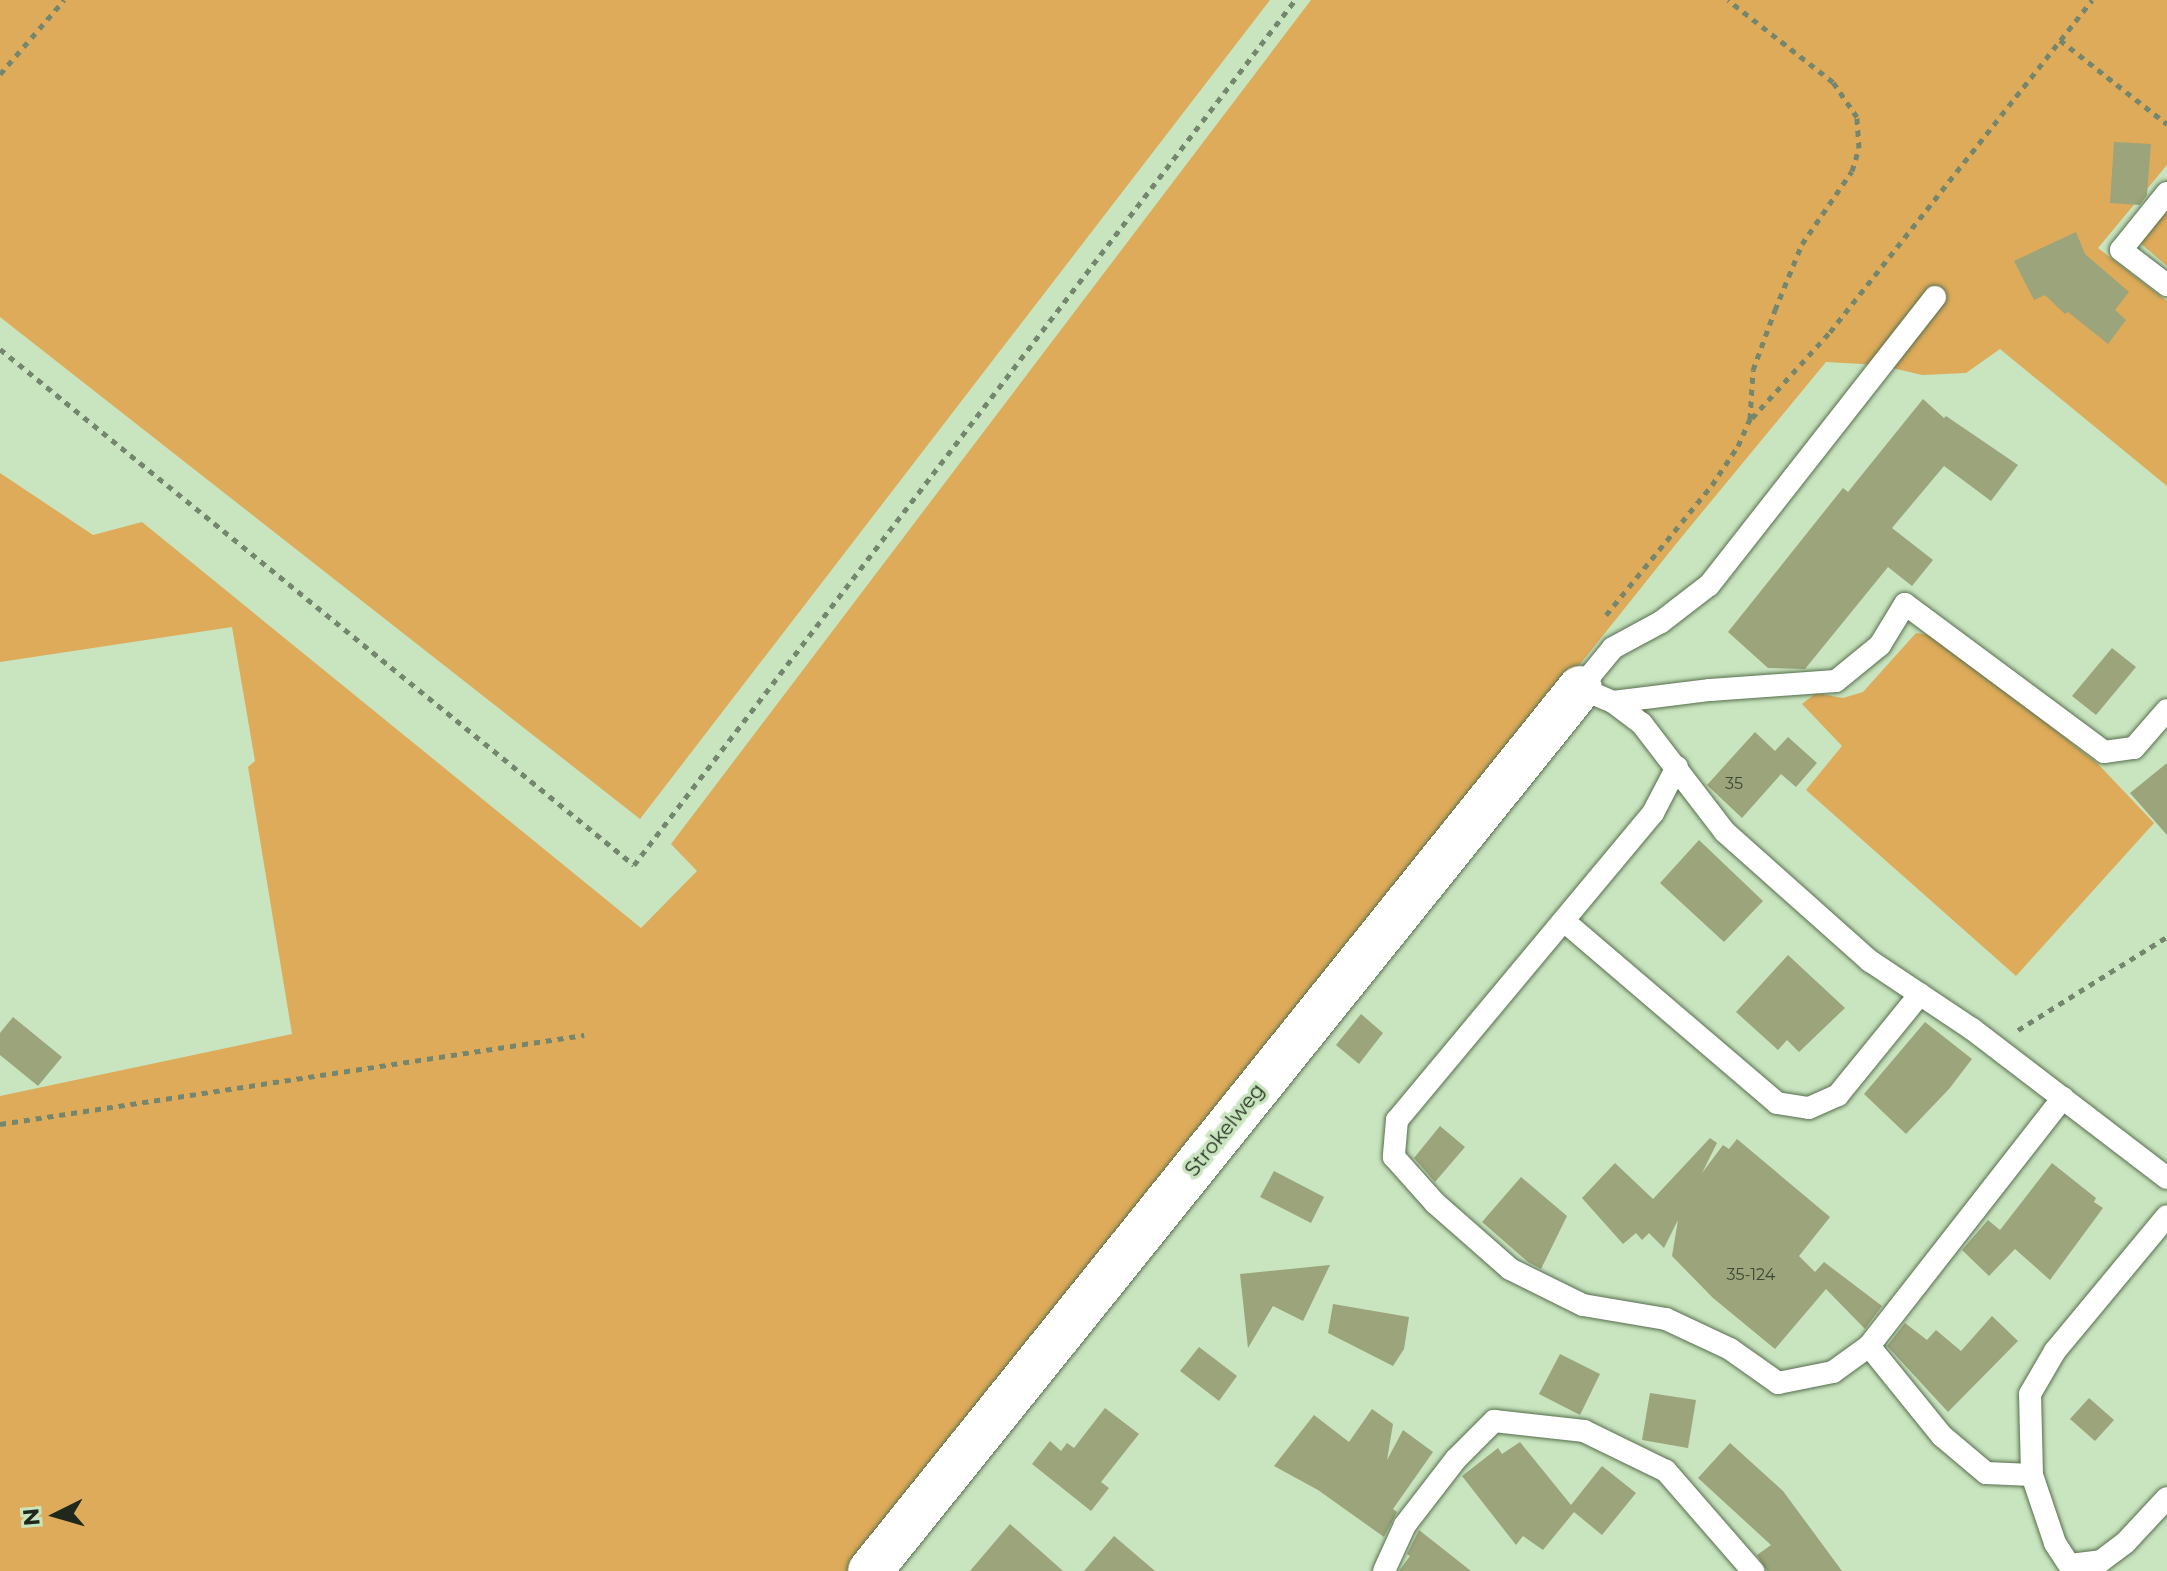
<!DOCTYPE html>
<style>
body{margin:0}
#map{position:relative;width:2167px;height:1571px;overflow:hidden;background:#c9e5bf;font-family:Montserrat,sans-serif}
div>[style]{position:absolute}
.green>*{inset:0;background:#ddab5a}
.building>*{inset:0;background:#9ba47a}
.path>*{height:5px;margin-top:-2.5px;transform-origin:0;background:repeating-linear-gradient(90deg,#74866d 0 6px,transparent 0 12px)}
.roads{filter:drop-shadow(0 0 2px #566e4d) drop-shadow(0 0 2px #566e4d)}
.service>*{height:22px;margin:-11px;padding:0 11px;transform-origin:11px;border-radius:11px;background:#fff}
.minor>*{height:44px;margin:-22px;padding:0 22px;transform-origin:22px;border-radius:22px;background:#fff}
span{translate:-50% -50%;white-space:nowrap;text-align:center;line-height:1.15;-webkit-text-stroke:7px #c9e5bf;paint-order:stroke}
.number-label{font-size:16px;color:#3e4833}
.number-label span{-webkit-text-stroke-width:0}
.street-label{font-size:20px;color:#1f291b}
.north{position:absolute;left:16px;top:1475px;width:80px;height:80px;-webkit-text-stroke:6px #c9e5bf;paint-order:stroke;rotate:265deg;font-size:22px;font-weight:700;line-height:32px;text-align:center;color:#1f291b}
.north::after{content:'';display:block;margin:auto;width:28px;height:36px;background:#1f291b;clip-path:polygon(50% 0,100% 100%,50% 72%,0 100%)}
</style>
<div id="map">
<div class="green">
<i style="clip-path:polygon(0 0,1270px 0,640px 819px,0 317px)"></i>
<i style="clip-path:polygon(1311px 0,2167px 0,2167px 165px,2098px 248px,2167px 301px,2167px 486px,2000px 349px,1966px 373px,1922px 375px,1880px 365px,1826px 362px,1680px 539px,857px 1571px,0 1571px,0 1096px,292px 1034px,248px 767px,255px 761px,232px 627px,0 662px,0 473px,93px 535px,142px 522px,641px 928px,697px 871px,671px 844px)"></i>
<i style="clip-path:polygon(2167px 210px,2167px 266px,2139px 242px)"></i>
<i style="clip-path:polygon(1916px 633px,1937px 636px,2098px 764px,2154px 823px,2016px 976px,1806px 790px,1842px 746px,1802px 704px,1816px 693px,1843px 698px,1863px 692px)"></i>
</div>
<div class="building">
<i style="clip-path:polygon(2114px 142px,2151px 144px,2147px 195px,2140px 205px,2110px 203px)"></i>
<i style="clip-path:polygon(2076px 232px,2085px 254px,2129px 292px,2115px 310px,2126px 320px,2108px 344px,2068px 312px,2065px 314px,2045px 295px,2034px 300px,2014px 261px)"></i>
<i style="clip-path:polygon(1923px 399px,1944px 418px,1946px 416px,2018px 465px,1991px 501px,1944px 466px,1892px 528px,1933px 560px,1912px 586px,1888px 567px,1805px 669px,1768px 668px,1728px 632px,1843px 488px,1848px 492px)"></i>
<i style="clip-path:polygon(2112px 648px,2136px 667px,2096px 715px,2072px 696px)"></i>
<i style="clip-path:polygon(1755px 732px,1775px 751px,1788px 737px,1817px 763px,1796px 787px,1781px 774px,1742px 818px,1707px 785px)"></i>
<i style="clip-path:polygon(2167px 763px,2167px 835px,2130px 793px)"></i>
<i style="clip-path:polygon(1699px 840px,1763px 901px,1724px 942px,1660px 883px)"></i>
<i style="clip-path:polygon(1788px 955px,1845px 1008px,1799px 1052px,1787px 1040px,1778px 1050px,1736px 1012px)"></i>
<i style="clip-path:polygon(1361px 1014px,1383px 1033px,1359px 1064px,1336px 1045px)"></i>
<i style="clip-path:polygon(13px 1017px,62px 1057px,38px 1086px,0 1055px,0 1033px)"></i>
<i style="clip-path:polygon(1925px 1022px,1972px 1059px,1949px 1089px,1906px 1134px,1864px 1094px)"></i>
<i style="clip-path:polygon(1440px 1126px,1465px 1147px,1435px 1182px,1414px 1158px)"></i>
<i style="clip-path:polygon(1710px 1138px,1717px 1143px,1702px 1173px,1723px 1145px,1729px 1149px,1737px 1139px,1830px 1217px,1799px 1256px,1815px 1272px,1824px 1262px,1882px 1306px,1865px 1329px,1826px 1289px,1775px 1349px,1713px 1298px,1672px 1256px,1678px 1220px,1664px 1248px,1649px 1233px,1642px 1240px,1636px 1233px,1623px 1244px,1582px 1198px,1615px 1163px,1653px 1199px)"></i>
<i style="clip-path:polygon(2052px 1163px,2096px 1198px,2094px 1202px,2103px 1208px,2050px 1280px,2015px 1249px,1989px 1276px,1962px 1250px,1988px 1220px,2000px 1230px)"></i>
<i style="clip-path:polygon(1274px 1171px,1324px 1197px,1311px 1223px,1260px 1197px)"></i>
<i style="clip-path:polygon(1521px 1177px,1567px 1216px,1541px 1269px,1528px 1262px,1482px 1222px)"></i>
<i style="clip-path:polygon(1330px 1265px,1303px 1321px,1273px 1306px,1248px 1348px,1240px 1274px)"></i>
<i style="clip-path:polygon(1333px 1304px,1409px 1317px,1404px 1349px,1393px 1366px,1328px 1333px)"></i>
<i style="clip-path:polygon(1992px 1316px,2018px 1341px,1948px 1412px,1887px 1346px,1905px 1323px,1927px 1340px,1936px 1330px,1961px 1351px)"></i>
<i style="clip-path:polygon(1199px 1347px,1237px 1376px,1219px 1401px,1180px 1371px)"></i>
<i style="clip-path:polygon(1560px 1354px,1600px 1374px,1580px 1415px,1539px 1394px)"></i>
<i style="clip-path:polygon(1650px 1393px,1696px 1400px,1688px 1448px,1642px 1440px)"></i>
<i style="clip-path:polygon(2089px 1398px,2114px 1420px,2095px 1441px,2070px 1419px)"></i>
<i style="clip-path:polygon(1105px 1408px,1139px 1434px,1101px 1482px,1109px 1488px,1091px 1511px,1032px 1464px,1050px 1441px,1061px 1451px,1067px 1443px,1074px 1448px)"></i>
<i style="clip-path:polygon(1372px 1409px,1393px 1424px,1387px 1460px,1403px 1430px,1433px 1452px,1393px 1509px,1397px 1512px,1384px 1537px,1318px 1490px,1274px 1466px,1314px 1415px,1349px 1442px)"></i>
<i style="clip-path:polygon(1520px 1442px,1571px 1505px,1602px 1466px,1636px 1493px,1602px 1535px,1574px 1512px,1543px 1550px,1523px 1536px,1516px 1545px,1462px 1476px,1498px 1448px,1502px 1454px)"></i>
<i style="clip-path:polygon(1730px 1443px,1783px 1491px,1842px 1571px,1767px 1571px,1757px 1555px,1771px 1545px,1698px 1478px)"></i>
<i style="clip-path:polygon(1010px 1524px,1063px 1571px,970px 1571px)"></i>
<i style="clip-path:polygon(1419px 1530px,1452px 1556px,1471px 1571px,1399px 1571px,1410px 1556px,1407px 1554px)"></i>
<i style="clip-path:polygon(1114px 1536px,1155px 1571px,1084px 1571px)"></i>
</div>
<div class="path">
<i style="left:2060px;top:40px;width:136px;rotate:38.1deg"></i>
<i style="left:0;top:74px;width:98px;rotate:-49.1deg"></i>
<i style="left:0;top:349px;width:817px;rotate:39.14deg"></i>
<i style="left:634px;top:865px;width:1089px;rotate:-52.61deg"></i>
<i style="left:1752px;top:418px;width:116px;rotate:-47.8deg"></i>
<i style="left:1830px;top:332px;width:423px;rotate:-51.7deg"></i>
<i style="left:1606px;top:615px;width:168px;rotate:-50.8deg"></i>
<i style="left:1712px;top:485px;width:47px;rotate:-56.3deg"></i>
<i style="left:1738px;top:446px;width:30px;rotate:-66deg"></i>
<i style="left:1750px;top:419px;width:49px;rotate:-86.5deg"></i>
<i style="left:1753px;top:370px;width:64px;rotate:-69.9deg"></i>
<i style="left:1775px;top:310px;width:71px;rotate:-67.8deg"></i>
<i style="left:1802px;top:244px;width:88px;rotate:-55.6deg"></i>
<i style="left:1852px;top:171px;width:24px;rotate:-73deg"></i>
<i style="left:1859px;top:148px;width:31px;rotate:-94deg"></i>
<i style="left:1857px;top:117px;width:42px;rotate:-124.4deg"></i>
<i style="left:1833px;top:82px;width:133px;rotate:-142deg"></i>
<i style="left:2018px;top:1030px;width:176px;rotate:-32deg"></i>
<i style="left:0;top:1124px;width:591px;rotate:-8.67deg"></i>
</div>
<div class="roads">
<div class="service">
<i style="left:2167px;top:193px;width:73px;rotate:128.9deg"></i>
<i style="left:2121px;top:250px;width:58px;rotate:37.3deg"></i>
<i style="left:1935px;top:297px;width:366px;rotate:128.1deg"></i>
<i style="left:1709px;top:585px;width:61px;rotate:142.4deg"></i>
<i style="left:1661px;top:622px;width:55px;rotate:151.6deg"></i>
<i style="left:1613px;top:648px;width:52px;rotate:129.5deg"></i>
<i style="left:1580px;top:688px;width:36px;rotate:23deg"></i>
<i style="left:1613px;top:702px;width:36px;rotate:37deg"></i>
<i style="left:1642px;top:724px;width:136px;rotate:52.5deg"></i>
<i style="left:1725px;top:832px;width:194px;rotate:41.7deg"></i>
<i style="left:1870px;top:961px;width:123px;rotate:33.7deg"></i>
<i style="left:1972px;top:1029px;width:245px;rotate:37.4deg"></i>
<i style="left:1613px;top:702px;width:98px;rotate:-7.1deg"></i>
<i style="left:1710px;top:690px;width:126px;rotate:-4.1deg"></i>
<i style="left:1836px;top:681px;width:57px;rotate:-39.3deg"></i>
<i style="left:1880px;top:645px;width:48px;rotate:-58.6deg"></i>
<i style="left:1905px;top:604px;width:248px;rotate:36.6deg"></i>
<i style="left:2104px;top:752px;width:30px;rotate:-8deg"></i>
<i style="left:2134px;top:748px;width:50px;rotate:-49deg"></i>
<i style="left:1677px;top:767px;width:52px;rotate:117.6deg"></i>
<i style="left:1653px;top:813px;width:400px;rotate:129.8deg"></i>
<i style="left:1397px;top:1120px;width:37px;rotate:95deg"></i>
<i style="left:1394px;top:1157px;width:62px;rotate:48.3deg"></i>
<i style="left:1435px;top:1203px;width:100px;rotate:41.3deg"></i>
<i style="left:1510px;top:1269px;width:81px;rotate:26.3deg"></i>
<i style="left:1583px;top:1305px;width:84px;rotate:9.6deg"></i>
<i style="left:1666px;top:1319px;width:71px;rotate:25.1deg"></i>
<i style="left:1730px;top:1349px;width:59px;rotate:35.3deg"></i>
<i style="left:1778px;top:1383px;width:56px;rotate:-11.3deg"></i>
<i style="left:1833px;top:1372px;width:44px;rotate:-35.8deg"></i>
<i style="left:1564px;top:921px;width:280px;rotate:40.5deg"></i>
<i style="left:1777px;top:1103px;width:32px;rotate:9deg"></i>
<i style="left:1809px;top:1108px;width:32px;rotate:-24deg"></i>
<i style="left:1838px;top:1095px;width:130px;rotate:-50.9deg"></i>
<i style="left:2032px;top:1475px;width:46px;rotate:-177.5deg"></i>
<i style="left:1986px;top:1473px;width:57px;rotate:-139.9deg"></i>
<i style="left:1942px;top:1436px;width:116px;rotate:-129deg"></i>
<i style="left:1869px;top:1346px;width:315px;rotate:-52deg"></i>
<i style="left:2070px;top:1565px;width:31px;rotate:-7deg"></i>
<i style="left:2101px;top:1561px;width:31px;rotate:-37deg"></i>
<i style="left:2126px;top:1542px;width:60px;rotate:-47deg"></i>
<i style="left:1384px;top:1571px;width:51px;rotate:-65.5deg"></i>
<i style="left:1405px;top:1525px;width:83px;rotate:-52.3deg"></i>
<i style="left:1456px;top:1459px;width:54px;rotate:-45deg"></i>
<i style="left:1494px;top:1421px;width:91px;rotate:6.3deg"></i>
<i style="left:1584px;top:1431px;width:91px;rotate:26deg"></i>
<i style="left:1666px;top:1471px;width:133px;rotate:49deg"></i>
<i style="left:2073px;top:1571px;width:33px;rotate:-123deg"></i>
<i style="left:2055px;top:1543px;width:72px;rotate:-108.7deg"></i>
<i style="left:2032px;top:1475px;width:81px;rotate:-91.4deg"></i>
<i style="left:2030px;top:1394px;width:50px;rotate:-59.8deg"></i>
<i style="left:2055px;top:1351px;width:175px;rotate:-50.3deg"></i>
</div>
<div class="minor">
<i style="left:870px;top:1571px;width:1133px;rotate:-51.2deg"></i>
</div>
</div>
<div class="number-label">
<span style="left:1734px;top:784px">35</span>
<span style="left:1751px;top:1275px">35-124</span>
</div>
<div class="street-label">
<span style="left:1225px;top:1130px;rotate:-51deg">Strokelweg</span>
</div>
<div class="north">N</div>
</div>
